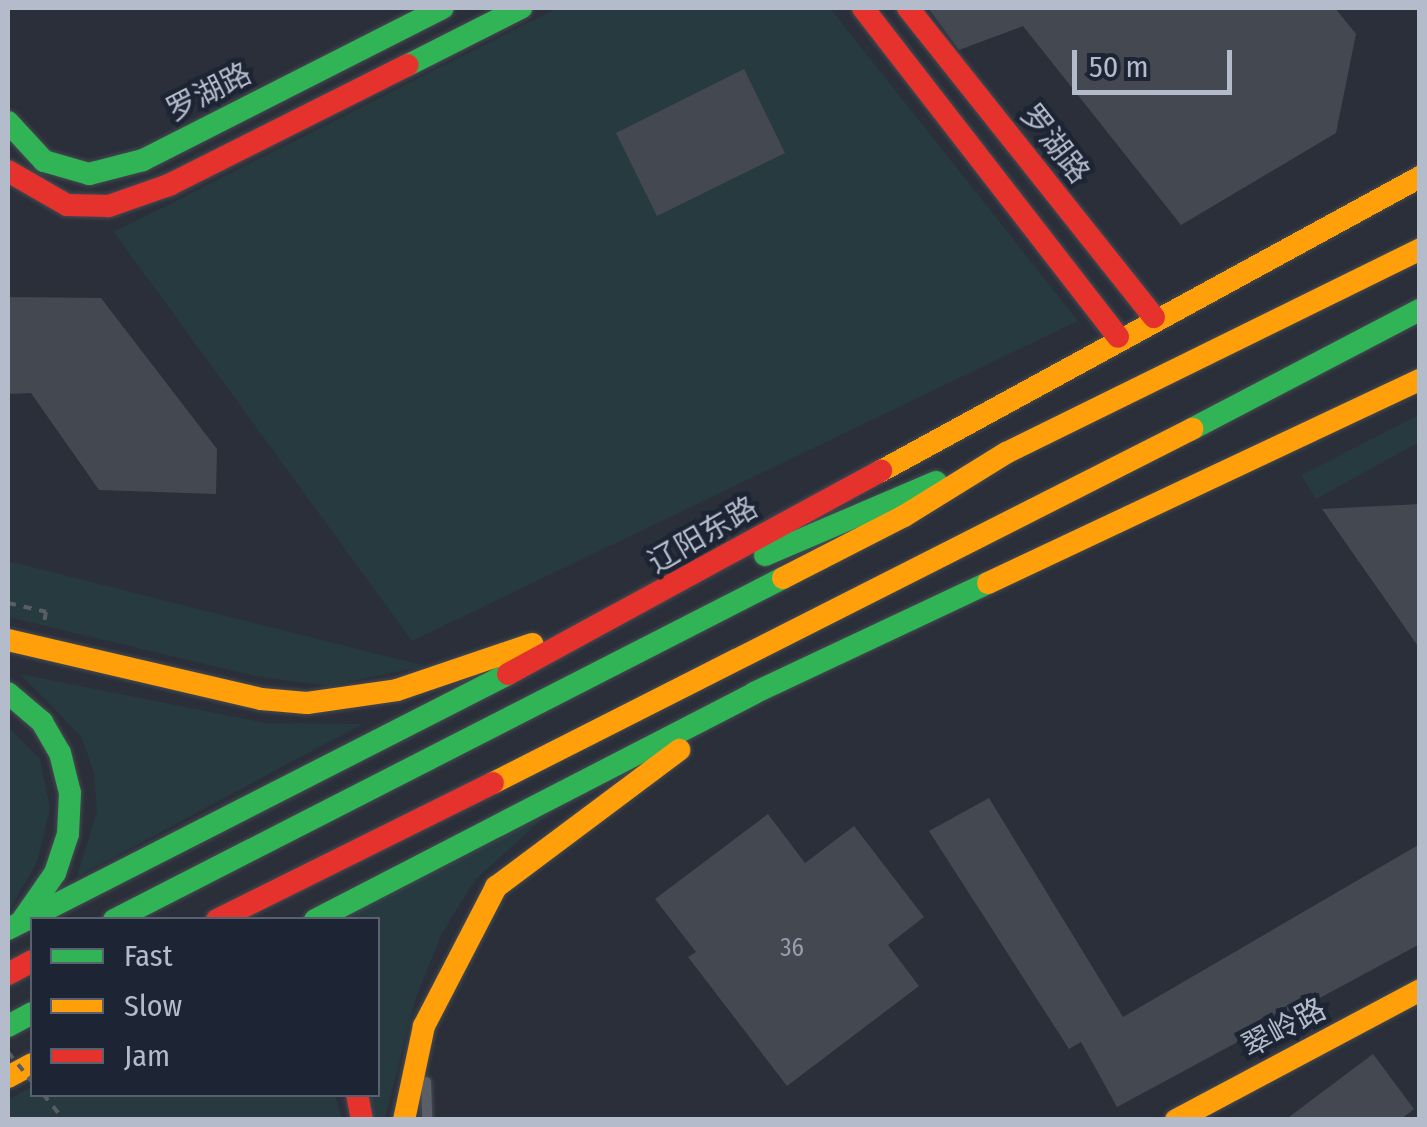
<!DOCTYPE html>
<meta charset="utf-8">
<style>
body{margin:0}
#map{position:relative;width:1427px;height:1127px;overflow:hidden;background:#2a2f39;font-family:"Fira Sans Condensed","Noto Sans SC",sans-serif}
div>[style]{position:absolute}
.green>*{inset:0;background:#273a3f}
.building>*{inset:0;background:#444851}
.path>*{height:4px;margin-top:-2px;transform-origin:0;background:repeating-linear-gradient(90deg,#585d64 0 8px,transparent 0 16px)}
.roads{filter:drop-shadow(0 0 2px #464a52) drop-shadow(0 0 2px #464a52)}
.lane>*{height:10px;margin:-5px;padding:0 5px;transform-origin:5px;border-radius:5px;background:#5a5e67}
.fast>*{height:22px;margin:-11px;padding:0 11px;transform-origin:11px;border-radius:11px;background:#30b455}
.slow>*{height:22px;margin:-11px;padding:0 11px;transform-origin:11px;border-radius:11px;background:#ff9f0a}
.jam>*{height:22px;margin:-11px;padding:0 11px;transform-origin:11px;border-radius:11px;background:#e5322d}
.path-bridge>*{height:4px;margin-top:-2px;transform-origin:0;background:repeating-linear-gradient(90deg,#585d64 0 8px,transparent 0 16px)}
span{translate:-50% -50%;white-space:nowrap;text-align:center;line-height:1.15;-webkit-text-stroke:9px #1d2534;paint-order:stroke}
.number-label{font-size:25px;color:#989eac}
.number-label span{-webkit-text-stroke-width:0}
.street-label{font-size:30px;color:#b4bbca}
.frame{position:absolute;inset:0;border:10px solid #b4bbca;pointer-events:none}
.legend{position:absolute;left:30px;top:917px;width:350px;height:180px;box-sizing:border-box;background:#1d2534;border:2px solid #596170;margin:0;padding:12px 18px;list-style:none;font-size:30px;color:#b4bbca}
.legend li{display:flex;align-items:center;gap:20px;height:50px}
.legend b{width:50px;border:2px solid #596170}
.scale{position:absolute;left:1072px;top:50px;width:160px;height:45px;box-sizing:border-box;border:5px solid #b4bbca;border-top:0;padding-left:12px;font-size:30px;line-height:35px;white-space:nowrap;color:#b4bbca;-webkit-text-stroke:8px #1d2534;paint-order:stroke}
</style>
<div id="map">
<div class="green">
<i style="clip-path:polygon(557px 8px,830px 8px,1078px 321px,412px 641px,114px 232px)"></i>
<i style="clip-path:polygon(1419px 415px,1419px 442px,1316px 499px,1301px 475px)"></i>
<i style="clip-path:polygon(8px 561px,425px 666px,329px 686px,255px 676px,8px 617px)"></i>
<i style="clip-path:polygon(20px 674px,266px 723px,362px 724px,77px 877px,97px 812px,94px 773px,81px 736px)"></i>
<i style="clip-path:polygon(8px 727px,40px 759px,50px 808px,37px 862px,8px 913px)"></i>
<i style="clip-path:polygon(549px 813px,475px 880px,442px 933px,416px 997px,385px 1119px,368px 1119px,365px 1095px,378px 1094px,378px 920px,339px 920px)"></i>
<i style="clip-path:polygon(32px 1087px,32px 1094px,335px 1095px,342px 1119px,8px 1119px,8px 1100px)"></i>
</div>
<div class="building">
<i style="clip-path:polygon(928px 8px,1335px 8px,1356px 34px,1336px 133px,1181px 225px,1023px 26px,959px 50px)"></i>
<i style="clip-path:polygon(744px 69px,785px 153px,657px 216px,616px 133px)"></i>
<i style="clip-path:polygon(8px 297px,101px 298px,217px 449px,216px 494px,99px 490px,31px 393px,8px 394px)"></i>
<i style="clip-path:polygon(1420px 504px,1420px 649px,1322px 509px)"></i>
<i style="clip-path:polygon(989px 798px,1123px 1017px,1420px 844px,1420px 944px,1117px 1107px,1081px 1042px,1069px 1049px,929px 831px)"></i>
<i style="clip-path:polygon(768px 814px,805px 863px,854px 826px,924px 917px,888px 945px,919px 986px,787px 1086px,688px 957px,696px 952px,655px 899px)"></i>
<i style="clip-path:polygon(1373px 1054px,1414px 1109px,1400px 1120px,1285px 1120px)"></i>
</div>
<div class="path">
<i style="left:8px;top:603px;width:39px;rotate:13deg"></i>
<i style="left:46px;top:612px;width:10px;rotate:101deg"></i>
<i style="left:43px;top:1094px;width:33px;rotate:51deg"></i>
</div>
<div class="roads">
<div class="lane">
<i style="left:426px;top:1082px;width:38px;rotate:88deg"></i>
</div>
<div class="fast">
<i style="left:408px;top:65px;width:127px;rotate:-26.8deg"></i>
<i style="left:8px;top:122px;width:53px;rotate:47.3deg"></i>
<i style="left:44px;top:161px;width:47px;rotate:16.1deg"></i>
<i style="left:89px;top:174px;width:56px;rotate:-14.5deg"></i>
<i style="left:143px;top:160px;width:336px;rotate:-26.9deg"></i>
<i style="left:1192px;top:429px;width:257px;rotate:-27.6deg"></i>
<i style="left:765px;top:555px;width:186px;rotate:-23.1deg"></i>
<i style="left:8px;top:693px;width:45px;rotate:40.5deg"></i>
<i style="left:42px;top:722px;width:36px;rotate:60deg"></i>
<i style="left:60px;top:753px;width:41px;rotate:76deg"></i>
<i style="left:70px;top:793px;width:41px;rotate:92.8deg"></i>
<i style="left:68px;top:834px;width:41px;rotate:108.4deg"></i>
<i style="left:55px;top:873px;width:56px;rotate:124.8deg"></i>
<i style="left:114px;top:920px;width:751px;rotate:-27.08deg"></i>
<i style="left:315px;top:920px;width:494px;rotate:-27.3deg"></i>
<i style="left:754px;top:693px;width:259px;rotate:-25.2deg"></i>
<i style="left:8px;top:929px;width:561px;rotate:-27.02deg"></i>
<i style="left:8px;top:1026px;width:27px;rotate:-28deg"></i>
</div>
<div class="slow">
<i style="left:881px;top:471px;width:614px;rotate:-28.61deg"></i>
<i style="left:783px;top:578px;width:136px;rotate:-27.1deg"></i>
<i style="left:904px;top:516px;width:120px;rotate:-31.7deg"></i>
<i style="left:1006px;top:453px;width:462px;rotate:-26.2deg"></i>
<i style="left:988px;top:583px;width:477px;rotate:-25.2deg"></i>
<i style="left:8px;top:640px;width:260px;rotate:13.1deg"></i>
<i style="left:261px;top:699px;width:46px;rotate:5deg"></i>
<i style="left:307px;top:703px;width:91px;rotate:-8.2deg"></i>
<i style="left:397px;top:690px;width:143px;rotate:-18.8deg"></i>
<i style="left:493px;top:783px;width:784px;rotate:-26.86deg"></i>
<i style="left:8px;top:1077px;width:27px;rotate:-28deg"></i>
<i style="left:404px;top:1120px;width:96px;rotate:-78deg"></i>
<i style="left:424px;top:1026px;width:157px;rotate:-62.6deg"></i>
<i style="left:496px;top:887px;width:229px;rotate:-36.8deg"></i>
<i style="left:1176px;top:1120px;width:276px;rotate:-28deg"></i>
</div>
<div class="jam">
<i style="left:863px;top:8px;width:416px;rotate:52.2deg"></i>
<i style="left:908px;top:8px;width:395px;rotate:51.5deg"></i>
<i style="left:8px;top:171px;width:68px;rotate:30deg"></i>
<i style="left:67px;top:205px;width:42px;rotate:1.4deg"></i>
<i style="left:109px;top:206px;width:64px;rotate:-19.3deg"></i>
<i style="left:169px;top:185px;width:267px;rotate:-26.7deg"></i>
<i style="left:508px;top:674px;width:425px;rotate:-28.6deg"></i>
<i style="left:217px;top:920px;width:308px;rotate:-26.4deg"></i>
<i style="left:8px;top:974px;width:27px;rotate:-28deg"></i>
<i style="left:357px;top:1094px;width:26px;rotate:79deg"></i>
</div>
</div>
<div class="path-bridge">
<i style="left:8px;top:1052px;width:38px;rotate:51deg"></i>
</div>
<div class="number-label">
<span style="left:792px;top:948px">36</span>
</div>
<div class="street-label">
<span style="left:209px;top:92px;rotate:-27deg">罗湖路</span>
<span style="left:1055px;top:144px;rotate:52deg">罗湖路</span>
<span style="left:703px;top:535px;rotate:-30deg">辽阳东路</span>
<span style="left:1284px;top:1028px;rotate:-28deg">翠岭路</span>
</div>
<div class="frame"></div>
<ul class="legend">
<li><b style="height:12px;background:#30b455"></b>Fast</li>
<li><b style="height:12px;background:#ff9f0a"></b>Slow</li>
<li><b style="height:12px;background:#e5322d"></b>Jam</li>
</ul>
<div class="scale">50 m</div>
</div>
